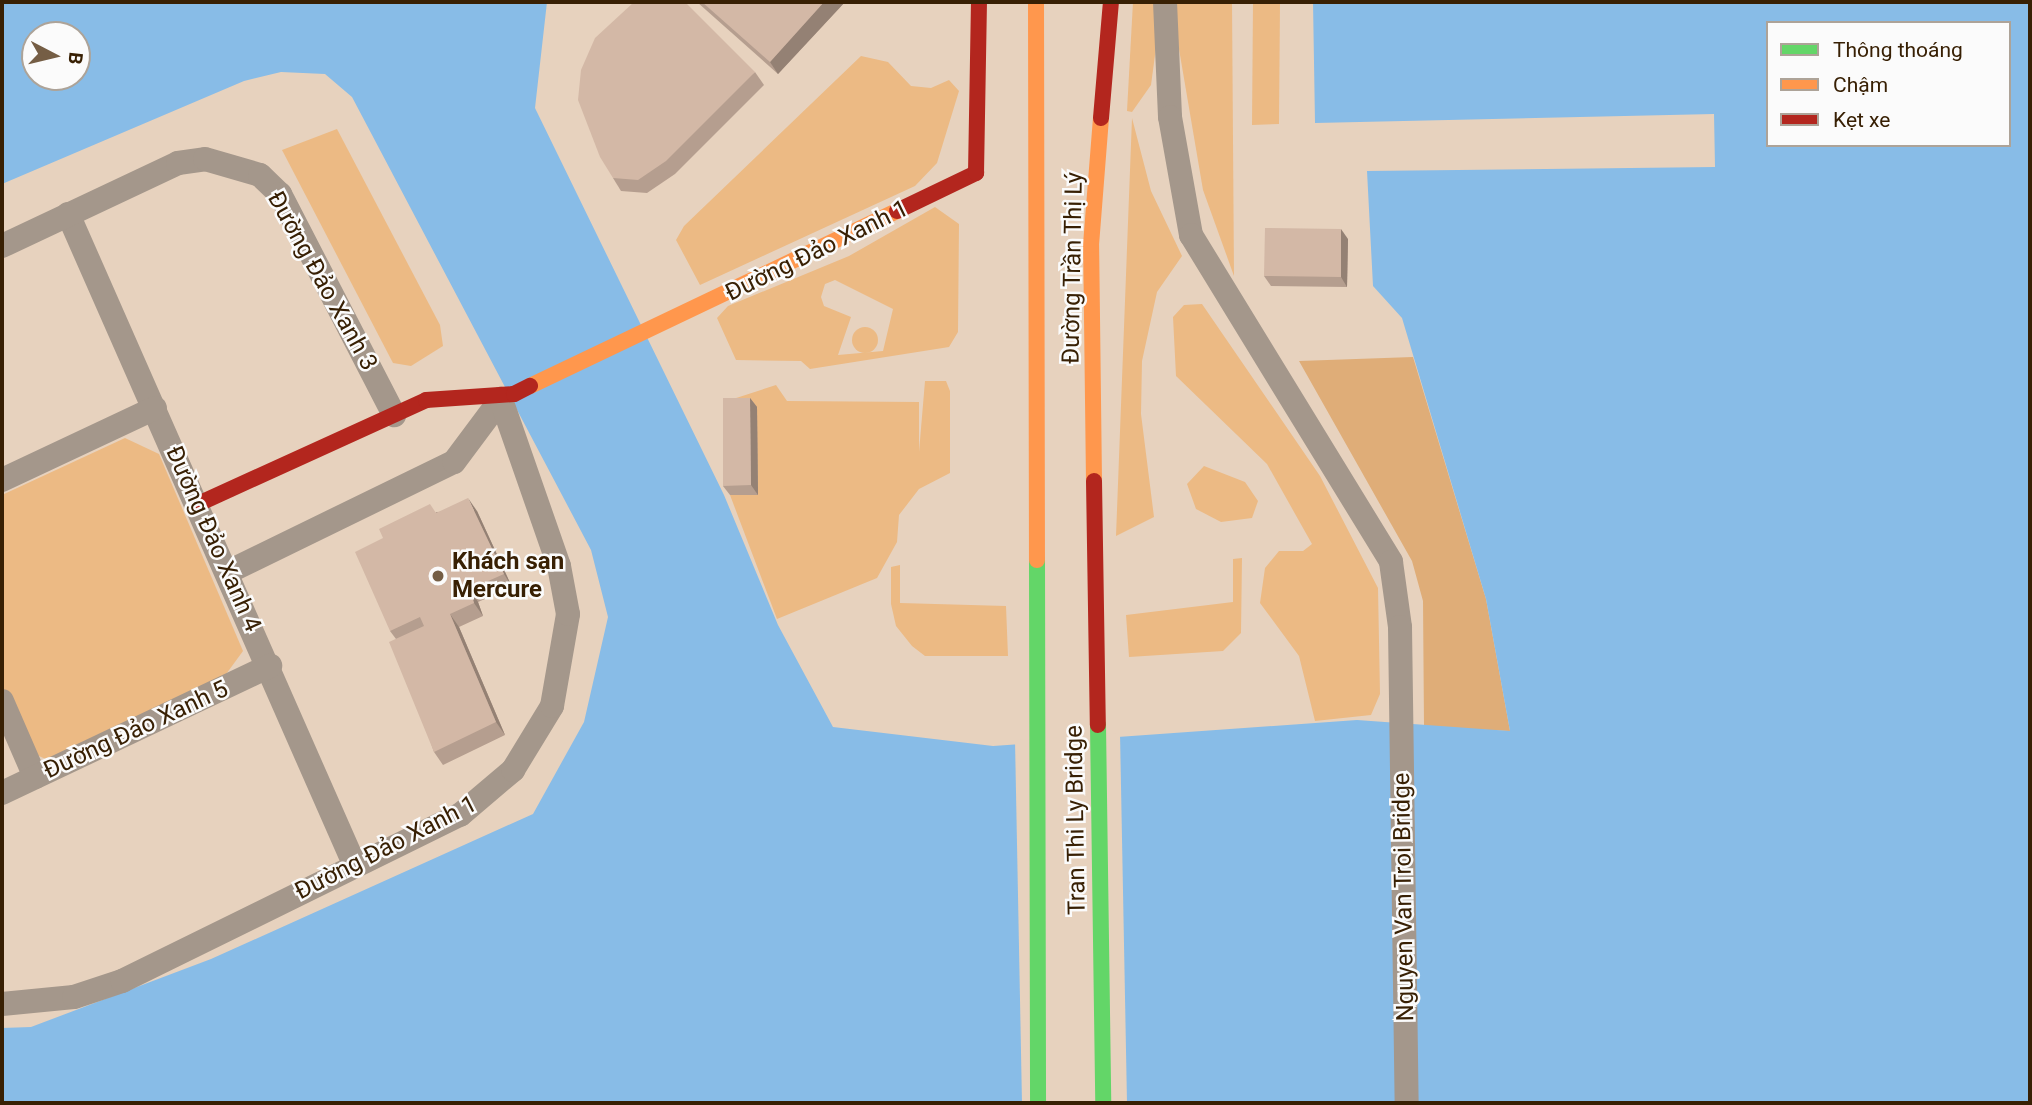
<!DOCTYPE html>
<meta charset="utf-8">
<style>
body{margin:0}
#map{position:relative;width:2032px;height:1105px;overflow:hidden;background:#e7d2be;font-family:Roboto,sans-serif}
div>[style]{position:absolute}
.green>*{inset:0;background:#ecba84}
.round{border-radius:50%}
.forest>*{inset:0;background:#dfad78}
.water>*{inset:0;background:#88bce7}
.pier>*{inset:0;background:#e7d2be}
.street>*{height:24px;margin:-12px;padding:0 12px;transform-origin:12px;border-radius:12px;background:#a4978b}
.fast>*{height:16px;margin:-8px;padding:0 8px;transform-origin:8px;border-radius:8px;background:#63d668}
.slow>*{height:16px;margin:-8px;padding:0 8px;transform-origin:8px;border-radius:8px;background:#ff974d}
.jam>*{height:16px;margin:-8px;padding:0 8px;transform-origin:8px;border-radius:8px;background:#b3261e}
.wall>*{inset:0;background:#b59e8f}
.shaded-wall>*{inset:0;background:#948174}
.building>*{inset:0;background:#d3b8a6}
.dots>*{width:19px;height:19px;translate:-50% -50%;box-sizing:border-box;border:4px solid #fbfbfb;border-radius:50%}
span{translate:-50% -50%;white-space:nowrap;text-align:center;line-height:1.15;-webkit-text-stroke:5px #fbfbfb;paint-order:stroke}
.street-label{font-size:24px;color:#382004}
.poi-label{font-size:24px;color:#382004;font-weight:700}
.left{translate:0 -50%;text-align:left}
.frame{position:absolute;inset:0;border:4px solid #382004;pointer-events:none}
.legend{position:absolute;left:1766px;top:21px;width:245px;height:126px;box-sizing:border-box;background:#fbfbfb;border:2px solid #ada398;margin:0;padding:9px 12px;list-style:none;font-size:21px;color:#382004}
.legend li{display:flex;align-items:center;gap:14px;height:35px}
.legend b{width:35px;border:2px solid #ada398}
.north{position:absolute;left:21px;top:21px;width:70px;height:70px;box-sizing:border-box;background:#fbfbfb;border:2px solid #ada398;border-radius:50%;rotate:97deg;font-size:19px;font-weight:700;line-height:28px;text-align:center;color:#382004}
.north::after{content:'';display:block;margin:auto;width:24px;height:32px;background:#755e45;clip-path:polygon(50% 0,100% 100%,50% 72%,0 100%)}
</style>
<div id="map">
<div class="green">
<i style="clip-path:polygon(1133px 2px,1161px 2px,1161px 10px,1151px 85px,1132px 112px,1127px 111px)"></i>
<i style="clip-path:polygon(1171px 2px,1232px 2px,1234px 276px,1203px 190px)"></i>
<i style="clip-path:polygon(1253px 2px,1280px 2px,1279px 124px,1252px 125px)"></i>
<i style="clip-path:polygon(861px 56px,888px 62px,911px 86px,931px 88px,949px 80px,959px 91px,937px 163px,915px 186px,700px 285px,676px 240px,684px 226px)"></i>
<i style="clip-path:polygon(1132px 118px,1151px 191px,1182px 256px,1157px 292px,1142px 361px,1141px 414px,1154px 517px,1116px 536px)"></i>
<i style="clip-path:polygon(337px 129px,440px 325px,443px 346px,411px 366px,393px 363px,282px 150px)"></i>
<i style="clip-path:polygon(evenodd,935px 207px,959px 224px,958px 332px,949px 347px,810px 369px,801px 361px,736px 360px,717px 318px,728px 306px,849px 256px,935px 207px,835px 280px,893px 309px,883px 351px,838px 355px,851px 317px,824px 306px,821px 297px,825px 284px,835px 280px)"></i>
<i style="clip-path:polygon(1202px 304px,1320px 476px,1378px 588px,1380px 694px,1371px 715px,1315px 721px,1299px 656px,1260px 603px,1265px 568px,1279px 551px,1303px 551px,1312px 544px,1267px 464px,1176px 376px,1173px 317px,1184px 305px)"></i>
<i class="round" style="left:852px;top:327px;width:26px;height:26px"></i>
<i style="clip-path:polygon(925px 381px,946px 381px,950px 391px,950px 473px,919px 489px,899px 515px,897px 542px,877px 578px,777px 619px,730px 495px,730px 400px,776px 385px,787px 401px,919px 402px,919px 452px)"></i>
<i style="clip-path:polygon(125px 438px,159px 454px,243px 651px,224px 677px,48px 760px,32px 753px,2px 701px,2px 495px)"></i>
<i style="clip-path:polygon(1204px 466px,1245px 482px,1258px 501px,1252px 518px,1221px 522px,1196px 509px,1187px 484px)"></i>
<i style="clip-path:polygon(1242px 558px,1241px 633px,1223px 651px,1129px 657px,1126px 615px,1233px 602px,1233px 559px)"></i>
<i style="clip-path:polygon(900px 565px,900px 603px,1006px 606px,1008px 656px,925px 656px,912px 646px,896px 626px,891px 604px,891px 567px)"></i>
</div>
<div class="forest">
<i style="clip-path:polygon(1413px 357px,1486px 599px,1510px 731px,1424px 727px,1423px 601px,1412px 561px,1299px 361px)"></i>
</div>
<div class="water">
<i style="clip-path:polygon(evenodd,2px 2px,547px 2px,535px 108px,724px 495px,778px 625px,833px 727px,993px 746px,1357px 720px,1510px 731px,1486px 599px,1402px 318px,1373px 286px,1367px 171px,1715px 167px,1714px 114px,1315px 123px,1313px 2px,2030px 2px,2030px 1103px,2px 1103px,2px 1028px,31px 1027px,211px 959px,533px 814px,584px 722px,608px 617px,591px 550px,352px 97px,325px 74px,281px 72px,244px 81px,2px 184px,2px 2px,1768px 23px,2009px 23px,2009px 145px,1768px 145px,1768px 23px,2px 2px,35px 35px,77px 35px,77px 77px,35px 77px,35px 35px)"></i>
</div>
<div class="pier">
<i style="clip-path:polygon(1120px 733px,1127px 1103px,1022px 1103px,1015px 740px)"></i>
</div>
<div class="street">
<i style="left:1165px;top:2px;width:115px;rotate:87.5deg"></i>
<i style="left:1170px;top:117px;width:120px;rotate:79.9deg"></i>
<i style="left:1191px;top:235px;width:383px;rotate:58.5deg"></i>
<i style="left:1391px;top:562px;width:66px;rotate:82.1deg"></i>
<i style="left:1400px;top:627px;width:476px;rotate:89.2deg"></i>
<i style="left:68px;top:214px;width:712px;rotate:66.24deg"></i>
<i style="left:2px;top:246px;width:195px;rotate:-25.2deg"></i>
<i style="left:178px;top:163px;width:27px;rotate:-8deg"></i>
<i style="left:205px;top:159px;width:57px;rotate:16.2deg"></i>
<i style="left:260px;top:175px;width:28px;rotate:44deg"></i>
<i style="left:280px;top:194px;width:249px;rotate:62.7deg"></i>
<i style="left:2px;top:480px;width:169px;rotate:-25.2deg"></i>
<i style="left:228px;top:572px;width:251px;rotate:-26deg"></i>
<i style="left:454px;top:462px;width:79px;rotate:-53.3deg"></i>
<i style="left:2px;top:701px;width:83px;rotate:66.5deg"></i>
<i style="left:2px;top:793px;width:297px;rotate:-25.4deg"></i>
<i style="left:2px;top:1004px;width:72px;rotate:-5.6deg"></i>
<i style="left:74px;top:997px;width:51px;rotate:-18.4deg"></i>
<i style="left:122px;top:981px;width:377px;rotate:-26.2deg"></i>
<i style="left:460px;top:815px;width:70px;rotate:-40.3deg"></i>
<i style="left:513px;top:770px;width:75px;rotate:-58.6deg"></i>
<i style="left:552px;top:706px;width:93px;rotate:-80.1deg"></i>
<i style="left:568px;top:614px;width:49px;rotate:-100.6deg"></i>
<i style="left:559px;top:566px;width:177px;rotate:-109.2deg"></i>
</div>
<div class="fast">
<i style="left:1037px;top:560px;width:543px;rotate:89.89deg"></i>
<i style="left:1098px;top:725px;width:378px;rotate:89.2deg"></i>
</div>
<div class="slow">
<i style="left:1036px;top:2px;width:558px;rotate:89.9deg"></i>
<i style="left:530px;top:386px;width:407px;rotate:-25.5deg"></i>
<i style="left:1094px;top:481px;width:236px;rotate:-90.7deg"></i>
<i style="left:1091px;top:245px;width:127px;rotate:-85.5deg"></i>
</div>
<div class="jam">
<i style="left:1101px;top:118px;width:116px;rotate:-85.1deg"></i>
<i style="left:897px;top:211px;width:88px;rotate:-25.7deg"></i>
<i style="left:976px;top:173px;width:171px;rotate:-89deg"></i>
<i style="left:1094px;top:481px;width:244px;rotate:89.1deg"></i>
<i style="left:198px;top:504px;width:251px;rotate:-24.5deg"></i>
<i style="left:426px;top:400px;width:88px;rotate:-3.9deg"></i>
<i style="left:514px;top:394px;width:18px;rotate:-27deg"></i>
</div>
<div class="wall">
<i style="clip-path:polygon(697px 2px,845px 2px,778px 74px)"></i>
<i style="clip-path:polygon(755px 72px,764px 85px,675px 174px,647px 193px,621px 191px,613px 178px)"></i>
<i style="clip-path:polygon(1348px 239px,1347px 287px,1271px 286px,1264px 276px)"></i>
<i style="clip-path:polygon(750px 398px,757px 407px,758px 495px,730px 495px,723px 486px)"></i>
<i style="clip-path:polygon(477px 511px,512px 587px,478px 602px,483px 616px,459px 627px,505px 735px,443px 765px,434px 752px,396px 639px,390px 631px,436px 512px)"></i>
</div>
<div class="shaded-wall">
<i style="clip-path:polygon(824px 2px,845px 2px,778px 74px,770px 62px)"></i>
<i style="clip-path:polygon(1341px 229px,1348px 239px,1347px 287px,1341px 277px)"></i>
<i style="clip-path:polygon(750px 398px,757px 407px,758px 495px,751px 485px)"></i>
<i style="clip-path:polygon(468px 498px,477px 511px,512px 587px,504px 574px)"></i>
<i style="clip-path:polygon(470px 589px,478px 602px,483px 616px,474px 603px)"></i>
<i style="clip-path:polygon(450px 614px,459px 627px,505px 735px,496px 722px)"></i>
</div>
<div class="building">
<i style="clip-path:polygon(634px 2px,685px 2px,755px 72px,666px 161px,638px 180px,613px 178px,600px 157px,578px 100px,581px 70px,595px 38px)"></i>
<i style="clip-path:polygon(702px 2px,824px 2px,770px 62px)"></i>
<i style="clip-path:polygon(1265px 228px,1341px 229px,1341px 277px,1264px 276px)"></i>
<i style="clip-path:polygon(723px 398px,750px 398px,751px 485px,723px 486px)"></i>
<i style="clip-path:polygon(468px 498px,504px 574px,470px 589px,474px 603px,450px 614px,496px 722px,434px 752px,389px 642px,424px 626px,420px 617px,390px 631px,355px 552px,383px 538px,379px 529px,430px 504px,436px 513px)"></i>
</div>
<div class="dots">
<i style="left:438px;top:576px;background:#755e45"></i>
</div>
<div class="street-label">
<span style="left:817px;top:251px;rotate:-26deg">Đường Đảo Xanh 1</span>
<span style="left:1073px;top:268px;rotate:-89deg">Đường Trần Thị Lý</span>
<span style="left:322px;top:281px;rotate:61deg">Đường Đảo Xanh 3</span>
<span style="left:213px;top:539px;rotate:66deg">Đường Đảo Xanh 4</span>
<span style="left:136px;top:730px;rotate:-25deg">Đường Đảo Xanh 5</span>
<span style="left:1076px;top:820px;rotate:-91deg">Tran Thi Ly Bridge</span>
<span style="left:386px;top:848px;rotate:-27deg">Đường Đảo Xanh 1</span>
<span style="left:1404px;top:897px;rotate:-91deg">Nguyen Van Troi Bridge</span>
</div>
<div class="poi-label">
<span class="left" style="left:452px;top:576px">Khách sạn<br>Mercure</span>
</div>
<div class="frame"></div>
<ul class="legend">
<li><b style="height:9px;background:#63d668"></b>Thông thoáng</li>
<li><b style="height:9px;background:#ff974d"></b>Chậm</li>
<li><b style="height:9px;background:#b3261e"></b>Kẹt xe</li>
</ul>
<div class="north">B</div>
</div>
